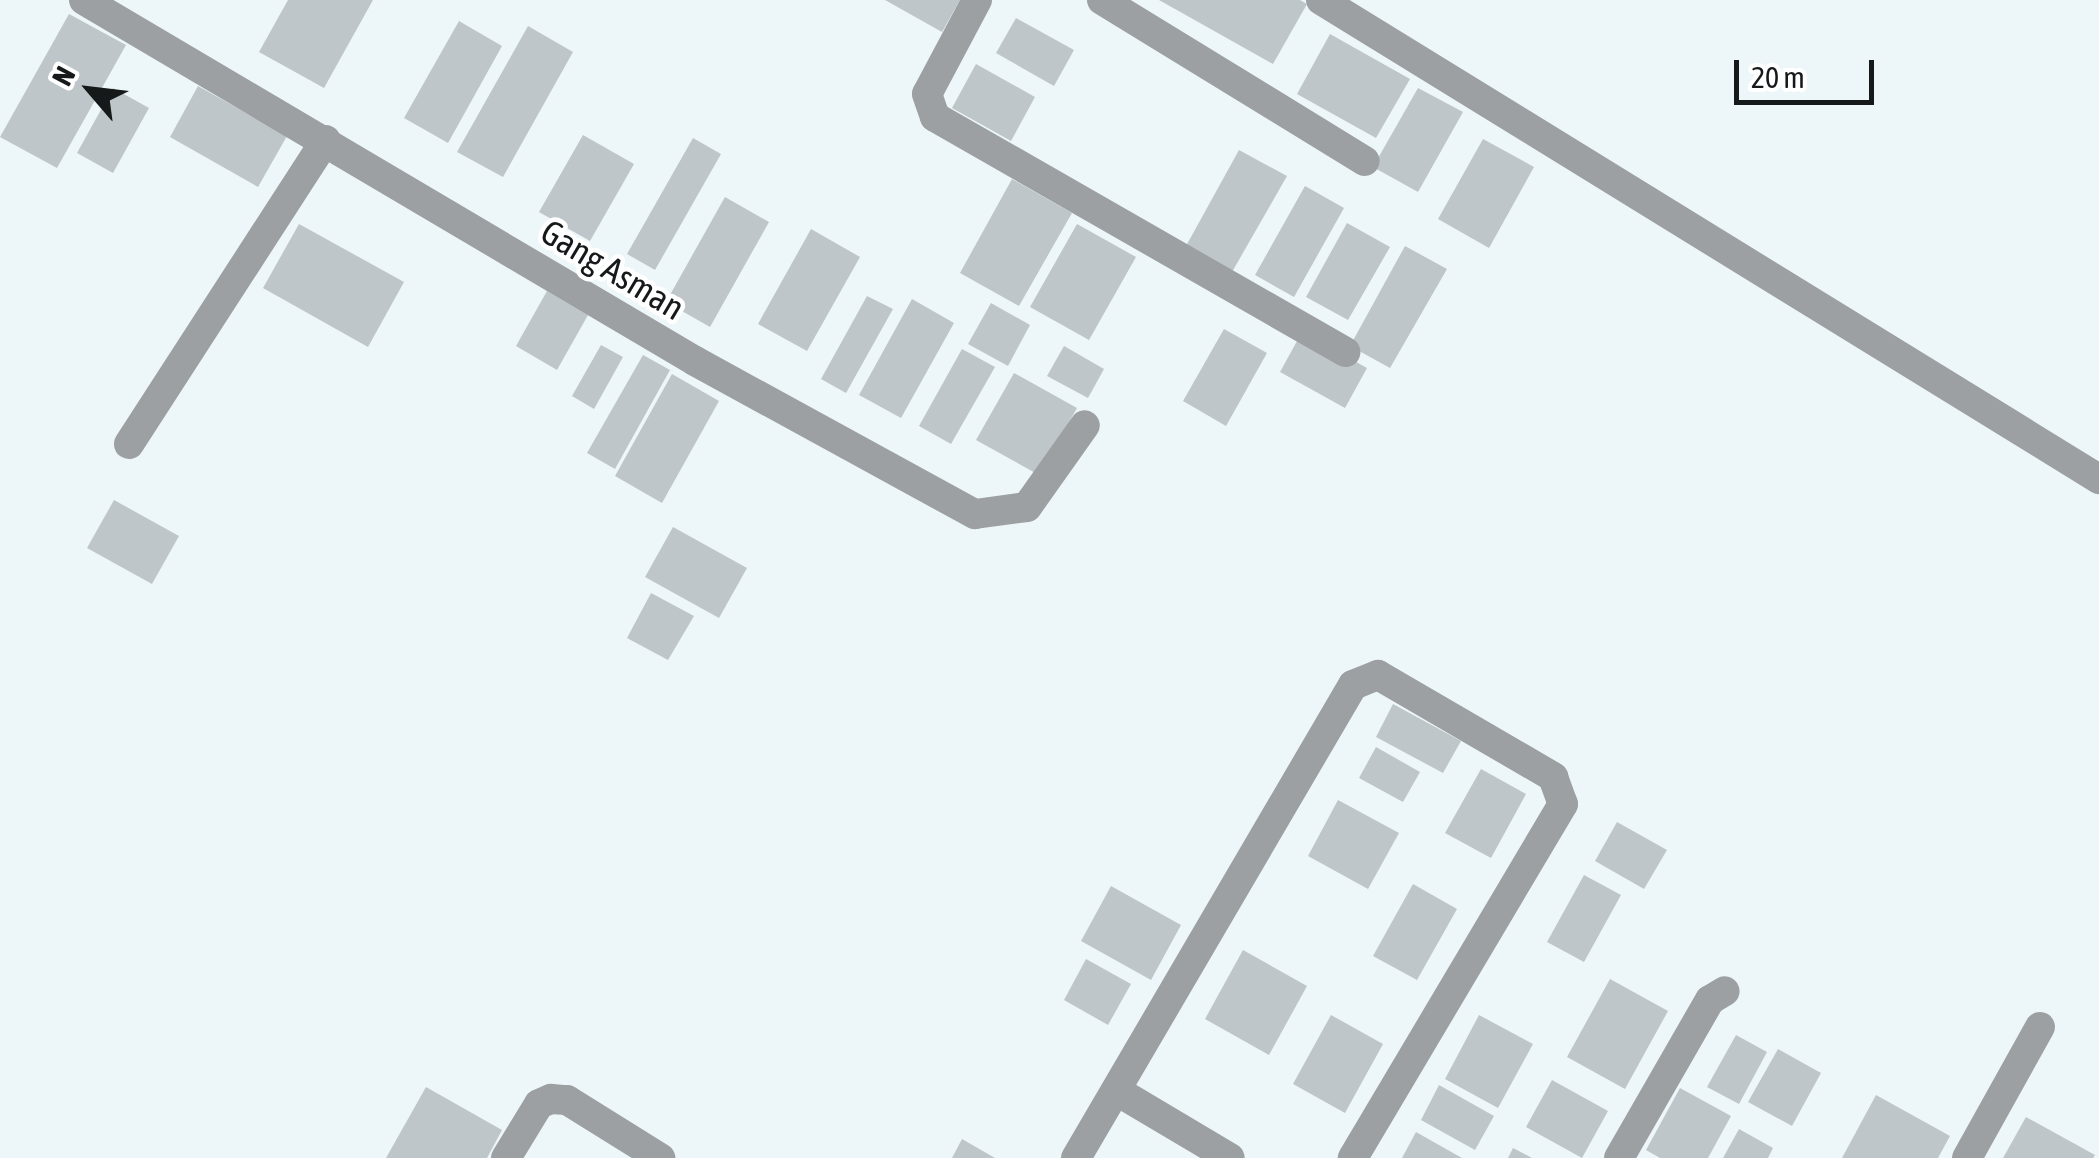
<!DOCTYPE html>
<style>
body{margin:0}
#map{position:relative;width:2099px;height:1158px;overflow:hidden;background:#edf6f9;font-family:"Asap Condensed",sans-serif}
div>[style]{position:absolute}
.building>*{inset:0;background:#bec6c9}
.street>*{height:30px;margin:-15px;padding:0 15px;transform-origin:15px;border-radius:15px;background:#9da0a2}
span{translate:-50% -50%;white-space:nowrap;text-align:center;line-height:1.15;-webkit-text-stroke:9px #fff;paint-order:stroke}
.street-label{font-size:35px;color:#16191a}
.north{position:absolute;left:40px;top:40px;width:100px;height:100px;-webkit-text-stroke:8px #fff;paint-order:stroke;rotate:298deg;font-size:28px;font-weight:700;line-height:40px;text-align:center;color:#16191a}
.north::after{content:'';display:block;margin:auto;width:35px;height:45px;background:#16191a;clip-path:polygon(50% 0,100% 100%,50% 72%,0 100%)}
.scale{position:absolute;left:1734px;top:60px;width:140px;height:45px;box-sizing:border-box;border:5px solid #16191a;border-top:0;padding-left:12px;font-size:30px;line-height:35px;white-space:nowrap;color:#16191a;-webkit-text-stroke:8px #fff;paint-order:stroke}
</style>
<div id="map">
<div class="building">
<i style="clip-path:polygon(288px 0,373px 0,324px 88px,259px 52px)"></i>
<i style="clip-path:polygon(885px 0,960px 0,942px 32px)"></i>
<i style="clip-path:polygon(1159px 0,1300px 0,1307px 4px,1273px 64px)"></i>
<i style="clip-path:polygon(69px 14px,126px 45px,57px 168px,0 137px)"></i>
<i style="clip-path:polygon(1016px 18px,1074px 50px,1054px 86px,996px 53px)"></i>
<i style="clip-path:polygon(459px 21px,502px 46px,448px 143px,404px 118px)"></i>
<i style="clip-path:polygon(528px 26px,573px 52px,503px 177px,457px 152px)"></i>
<i style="clip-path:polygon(1330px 34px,1410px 79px,1376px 138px,1297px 94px)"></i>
<i style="clip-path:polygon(976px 64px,1035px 97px,1011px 141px,952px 108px)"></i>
<i style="clip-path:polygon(198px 86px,287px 136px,258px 187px,170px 137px)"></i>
<i style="clip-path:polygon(113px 88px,149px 108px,113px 173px,77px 153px)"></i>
<i style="clip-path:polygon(1418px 88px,1463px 112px,1418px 192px,1373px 167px)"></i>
<i style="clip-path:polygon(583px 135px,634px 164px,590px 241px,539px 212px)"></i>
<i style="clip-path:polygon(693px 138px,721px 154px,655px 270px,627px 254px)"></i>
<i style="clip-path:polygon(1483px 139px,1534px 167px,1489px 248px,1438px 219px)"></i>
<i style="clip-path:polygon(1239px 150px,1287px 176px,1232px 272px,1186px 246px)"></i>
<i style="clip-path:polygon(1012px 179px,1072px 213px,1019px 306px,960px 273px)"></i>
<i style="clip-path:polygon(1305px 186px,1344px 208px,1294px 297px,1255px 275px)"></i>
<i style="clip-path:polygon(725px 197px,769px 222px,710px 327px,666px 302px)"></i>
<i style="clip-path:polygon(1347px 223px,1390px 247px,1348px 320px,1306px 297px)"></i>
<i style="clip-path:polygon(299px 224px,404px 282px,368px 347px,263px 288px)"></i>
<i style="clip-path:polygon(1077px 224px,1136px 257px,1089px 340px,1030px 307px)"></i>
<i style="clip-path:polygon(811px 229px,860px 257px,807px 351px,758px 324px)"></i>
<i style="clip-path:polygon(1405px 246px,1447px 269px,1390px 368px,1350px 346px)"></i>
<i style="clip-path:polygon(547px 291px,588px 315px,557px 370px,516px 346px)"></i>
<i style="clip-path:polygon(867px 296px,893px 309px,846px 393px,821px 379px)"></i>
<i style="clip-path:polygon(912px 299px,954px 323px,901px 418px,859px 395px)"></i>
<i style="clip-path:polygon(991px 303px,1030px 325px,1008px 366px,968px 344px)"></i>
<i style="clip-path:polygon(1224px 329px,1267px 353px,1226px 426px,1183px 401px)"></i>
<i style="clip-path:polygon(1302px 332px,1367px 368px,1345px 408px,1280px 372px)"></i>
<i style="clip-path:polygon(601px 345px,623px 357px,594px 409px,572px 396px)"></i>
<i style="clip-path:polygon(1064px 346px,1104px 369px,1088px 398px,1047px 376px)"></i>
<i style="clip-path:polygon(962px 349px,995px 367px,951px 444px,919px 426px)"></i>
<i style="clip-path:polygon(643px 355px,670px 370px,615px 469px,587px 453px)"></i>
<i style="clip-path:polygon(1014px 373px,1077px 408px,1039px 475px,976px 440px)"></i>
<i style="clip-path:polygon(672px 374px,719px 401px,662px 503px,615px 476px)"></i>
<i style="clip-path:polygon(114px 500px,179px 536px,152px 584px,87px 548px)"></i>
<i style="clip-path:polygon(673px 527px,747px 568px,719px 618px,645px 577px)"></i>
<i style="clip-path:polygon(651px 593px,694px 616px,668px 660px,627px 638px)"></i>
<i style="clip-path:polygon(1393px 704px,1461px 741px,1443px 773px,1376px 737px)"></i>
<i style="clip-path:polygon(1376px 747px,1420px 772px,1403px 802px,1359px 778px)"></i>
<i style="clip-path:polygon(1481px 769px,1526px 794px,1491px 858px,1445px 833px)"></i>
<i style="clip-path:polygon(1338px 800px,1399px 833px,1368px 889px,1308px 856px)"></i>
<i style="clip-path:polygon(1617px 822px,1667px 850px,1644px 889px,1595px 861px)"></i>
<i style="clip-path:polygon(1584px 875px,1621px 895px,1584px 962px,1547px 942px)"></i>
<i style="clip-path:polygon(1413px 884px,1457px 909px,1417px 980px,1373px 956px)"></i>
<i style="clip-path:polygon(1111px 886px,1181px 925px,1151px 980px,1081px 941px)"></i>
<i style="clip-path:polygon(1243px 950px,1307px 986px,1269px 1055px,1205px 1019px)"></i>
<i style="clip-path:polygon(1086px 959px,1131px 984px,1108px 1025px,1064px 1000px)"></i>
<i style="clip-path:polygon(1610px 979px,1668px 1011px,1625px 1089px,1567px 1057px)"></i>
<i style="clip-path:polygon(1331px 1015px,1383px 1044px,1345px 1113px,1293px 1084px)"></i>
<i style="clip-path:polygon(1479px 1015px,1533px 1044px,1498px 1108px,1445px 1079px)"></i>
<i style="clip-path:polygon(1736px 1035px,1767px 1052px,1739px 1104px,1707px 1087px)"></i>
<i style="clip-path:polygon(1778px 1049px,1821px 1073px,1792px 1126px,1748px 1102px)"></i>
<i style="clip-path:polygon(1552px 1080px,1608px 1111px,1582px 1158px,1526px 1127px)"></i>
<i style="clip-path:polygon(1439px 1085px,1494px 1116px,1475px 1150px,1421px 1120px)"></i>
<i style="clip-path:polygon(426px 1087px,502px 1130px,487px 1158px,386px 1158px)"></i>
<i style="clip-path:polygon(1680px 1088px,1731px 1116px,1708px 1158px,1660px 1158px,1646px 1150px)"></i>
<i style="clip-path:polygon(1876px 1095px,1950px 1136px,1938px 1158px,1842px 1158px)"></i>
<i style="clip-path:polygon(2026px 1117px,2095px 1155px,2093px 1158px,2003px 1158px)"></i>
<i style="clip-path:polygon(1739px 1129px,1773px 1148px,1768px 1158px,1723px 1158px)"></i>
<i style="clip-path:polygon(1416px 1132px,1462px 1158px,1402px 1158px)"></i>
<i style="clip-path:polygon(962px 1139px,995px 1158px,952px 1158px)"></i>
<i style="clip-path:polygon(1513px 1148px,1532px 1158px,1508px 1158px)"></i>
</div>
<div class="street">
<i style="left:84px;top:0;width:710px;rotate:30.58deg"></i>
<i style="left:695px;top:361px;width:319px;rotate:28.7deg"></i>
<i style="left:975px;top:514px;width:52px;rotate:-7.7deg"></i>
<i style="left:1027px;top:507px;width:100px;rotate:-54.7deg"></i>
<i style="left:977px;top:0;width:106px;rotate:118deg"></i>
<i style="left:927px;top:94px;width:24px;rotate:71deg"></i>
<i style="left:935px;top:117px;width:473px;rotate:29.8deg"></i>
<i style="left:1102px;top:0;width:308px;rotate:31.5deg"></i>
<i style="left:1321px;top:0;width:914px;rotate:31.62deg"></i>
<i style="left:129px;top:444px;width:362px;rotate:-57.1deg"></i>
<i style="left:1117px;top:1091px;width:131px;rotate:30.7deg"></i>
<i style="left:506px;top:1158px;width:63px;rotate:-58.6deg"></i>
<i style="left:539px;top:1104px;width:13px;rotate:-23deg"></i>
<i style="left:551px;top:1099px;width:16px;rotate:4deg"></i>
<i style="left:567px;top:1100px;width:110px;rotate:31.9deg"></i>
<i style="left:1076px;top:1158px;width:548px;rotate:-59.65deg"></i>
<i style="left:1353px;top:685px;width:27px;rotate:-22deg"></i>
<i style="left:1378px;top:675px;width:203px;rotate:30.2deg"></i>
<i style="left:1553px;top:777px;width:29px;rotate:70deg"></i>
<i style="left:1563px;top:804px;width:412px;rotate:120.7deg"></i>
<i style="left:1619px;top:1158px;width:182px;rotate:-60.1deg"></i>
<i style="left:1710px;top:1000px;width:17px;rotate:-31deg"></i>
<i style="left:1967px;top:1158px;width:150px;rotate:-60.9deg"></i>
</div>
<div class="street-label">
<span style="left:613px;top:269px;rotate:31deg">Gang Asman</span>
</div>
<div class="north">N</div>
<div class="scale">20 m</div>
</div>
